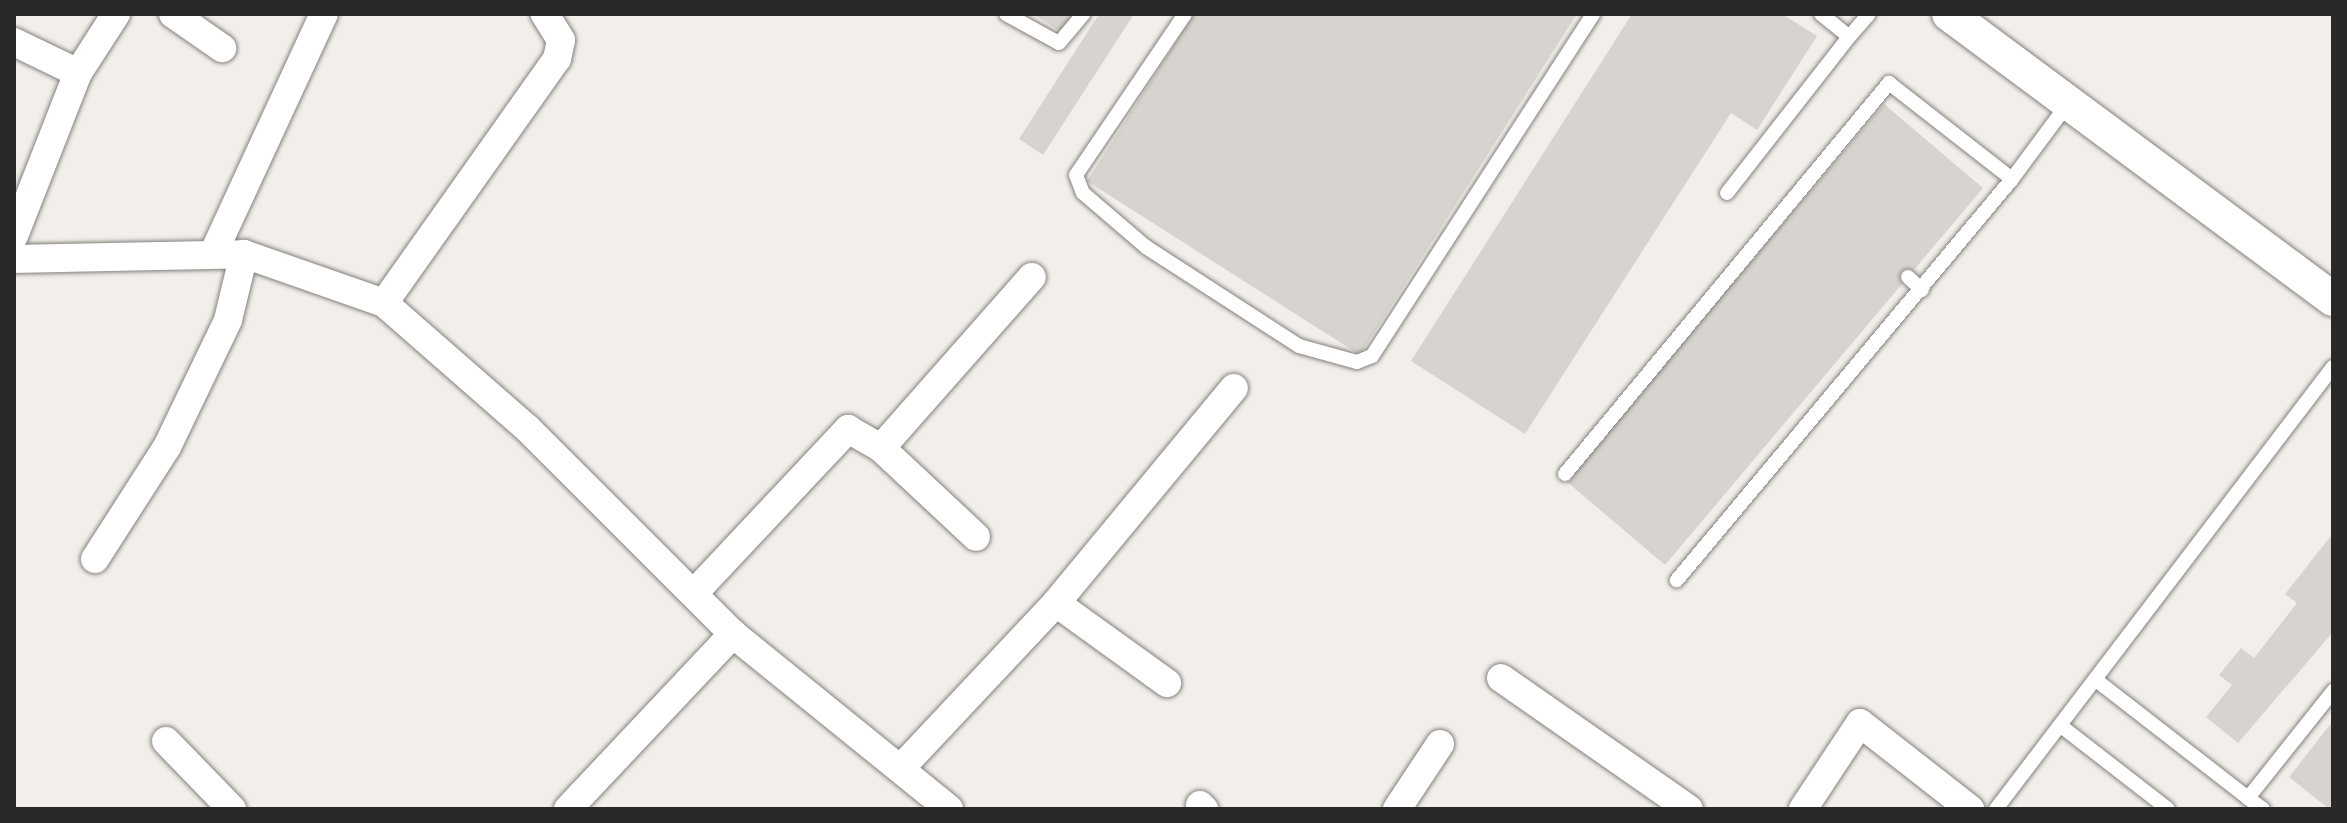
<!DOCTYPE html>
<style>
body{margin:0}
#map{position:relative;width:2347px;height:823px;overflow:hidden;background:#f2eeea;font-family:Karla,sans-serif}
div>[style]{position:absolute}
.building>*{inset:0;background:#d7d4cf}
.roads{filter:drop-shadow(0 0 2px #84817d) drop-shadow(0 0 2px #84817d)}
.service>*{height:14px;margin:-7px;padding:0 7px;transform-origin:7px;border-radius:7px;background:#fff}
.minor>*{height:28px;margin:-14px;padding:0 14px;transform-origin:14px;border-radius:14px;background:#fff}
.tertiary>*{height:34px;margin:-17px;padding:0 17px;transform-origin:17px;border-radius:17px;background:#fff}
span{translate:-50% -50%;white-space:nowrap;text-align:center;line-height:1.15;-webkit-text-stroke:8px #fffcf8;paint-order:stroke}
.frame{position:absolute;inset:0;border:16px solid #2b2928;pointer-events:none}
</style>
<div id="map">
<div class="building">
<i style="clip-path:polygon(1033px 14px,1076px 14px,1063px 33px)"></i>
<i style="clip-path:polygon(1099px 14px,1134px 14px,1043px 155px,1019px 139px)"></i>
<i style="clip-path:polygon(1194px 14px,1577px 14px,1360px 355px,1087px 181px)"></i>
<i style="clip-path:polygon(1632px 14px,1782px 14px,1817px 36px,1757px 130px,1731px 113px,1525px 434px,1411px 361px)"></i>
<i style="clip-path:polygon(1884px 104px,1983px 188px,1665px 565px,1566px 481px)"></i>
<i style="clip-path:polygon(2331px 536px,2333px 632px,2238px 743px,2206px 717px,2232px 685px,2219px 675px,2241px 648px,2254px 658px,2297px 603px,2285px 594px)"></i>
<i style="clip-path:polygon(2333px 721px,2333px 809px,2329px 809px,2289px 777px)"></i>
</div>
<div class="roads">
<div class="service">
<i style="left:1006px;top:14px;width:60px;rotate:28.7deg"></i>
<i style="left:1059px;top:43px;width:38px;rotate:-50deg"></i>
<i style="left:1185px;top:14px;width:194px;rotate:124.1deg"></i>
<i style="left:1076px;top:175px;width:19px;rotate:69deg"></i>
<i style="left:1083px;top:193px;width:83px;rotate:40.6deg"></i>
<i style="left:1146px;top:247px;width:182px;rotate:32.9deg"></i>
<i style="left:1299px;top:346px;width:60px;rotate:15.4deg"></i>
<i style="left:1357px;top:362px;width:16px;rotate:-22deg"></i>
<i style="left:1372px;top:356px;width:407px;rotate:-57.1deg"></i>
<i style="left:1821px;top:14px;width:36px;rotate:39deg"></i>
<i style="left:1849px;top:37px;width:30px;rotate:-49deg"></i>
<i style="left:2012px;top:179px;width:97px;rotate:-53.4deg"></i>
<i style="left:1727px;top:193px;width:198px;rotate:-52deg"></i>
<i style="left:1908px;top:277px;width:19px;rotate:43deg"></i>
<i style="left:1565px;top:474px;width:508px;rotate:-50.35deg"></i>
<i style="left:1889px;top:83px;width:156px;rotate:38deg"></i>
<i style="left:2012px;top:179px;width:523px;rotate:129.88deg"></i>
<i style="left:2096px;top:680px;width:192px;rotate:37.8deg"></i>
<i style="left:2061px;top:726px;width:135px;rotate:37.8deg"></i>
<i style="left:1996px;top:809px;width:556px;rotate:-52.68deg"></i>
<i style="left:2263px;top:809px;width:19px;rotate:-144deg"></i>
<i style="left:2248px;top:798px;width:137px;rotate:-51.5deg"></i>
</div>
<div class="minor">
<i style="left:173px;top:14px;width:60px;rotate:34.8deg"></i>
<i style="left:14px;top:42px;width:71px;rotate:25.8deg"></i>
<i style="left:14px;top:236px;width:175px;rotate:-68.6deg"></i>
<i style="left:78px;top:73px;width:70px;rotate:-57.2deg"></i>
<i style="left:213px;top:254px;width:264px;rotate:-65.2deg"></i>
<i style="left:14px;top:259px;width:230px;rotate:-1.2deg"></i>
<i style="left:244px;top:254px;width:148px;rotate:19.3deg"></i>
<i style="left:384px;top:303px;width:191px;rotate:41.2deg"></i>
<i style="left:528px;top:429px;width:290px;rotate:45deg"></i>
<i style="left:733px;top:634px;width:278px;rotate:39deg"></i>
<i style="left:384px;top:303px;width:299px;rotate:-54.7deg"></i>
<i style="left:557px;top:59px;width:19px;rotate:-78deg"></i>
<i style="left:561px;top:40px;width:31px;rotate:-122deg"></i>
<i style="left:881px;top:448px;width:228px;rotate:-48.6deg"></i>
<i style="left:95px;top:559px;width:133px;rotate:-57.3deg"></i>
<i style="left:167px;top:447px;width:141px;rotate:-64.3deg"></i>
<i style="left:228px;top:320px;width:68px;rotate:-76.4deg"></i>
<i style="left:695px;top:592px;width:224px;rotate:-46.8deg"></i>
<i style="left:848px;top:429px;width:38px;rotate:30deg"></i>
<i style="left:881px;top:448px;width:130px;rotate:43.1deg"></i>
<i style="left:1056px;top:603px;width:137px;rotate:35.8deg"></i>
<i style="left:1501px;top:678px;width:229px;rotate:34.9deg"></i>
<i style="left:166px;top:741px;width:95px;rotate:45.9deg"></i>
<i style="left:901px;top:768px;width:226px;rotate:-46.8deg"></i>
<i style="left:1056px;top:603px;width:279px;rotate:-50.4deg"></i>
<i style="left:1200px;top:805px;width:6px;rotate:45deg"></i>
<i style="left:568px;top:809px;width:241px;rotate:-46.7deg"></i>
<i style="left:1397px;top:809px;width:78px;rotate:-56.5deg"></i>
<i style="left:1803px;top:809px;width:103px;rotate:-56.5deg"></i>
<i style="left:1860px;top:723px;width:140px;rotate:38deg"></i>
</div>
<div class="tertiary">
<i style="left:1949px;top:14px;width:478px;rotate:36.6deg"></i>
</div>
</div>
<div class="frame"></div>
</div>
